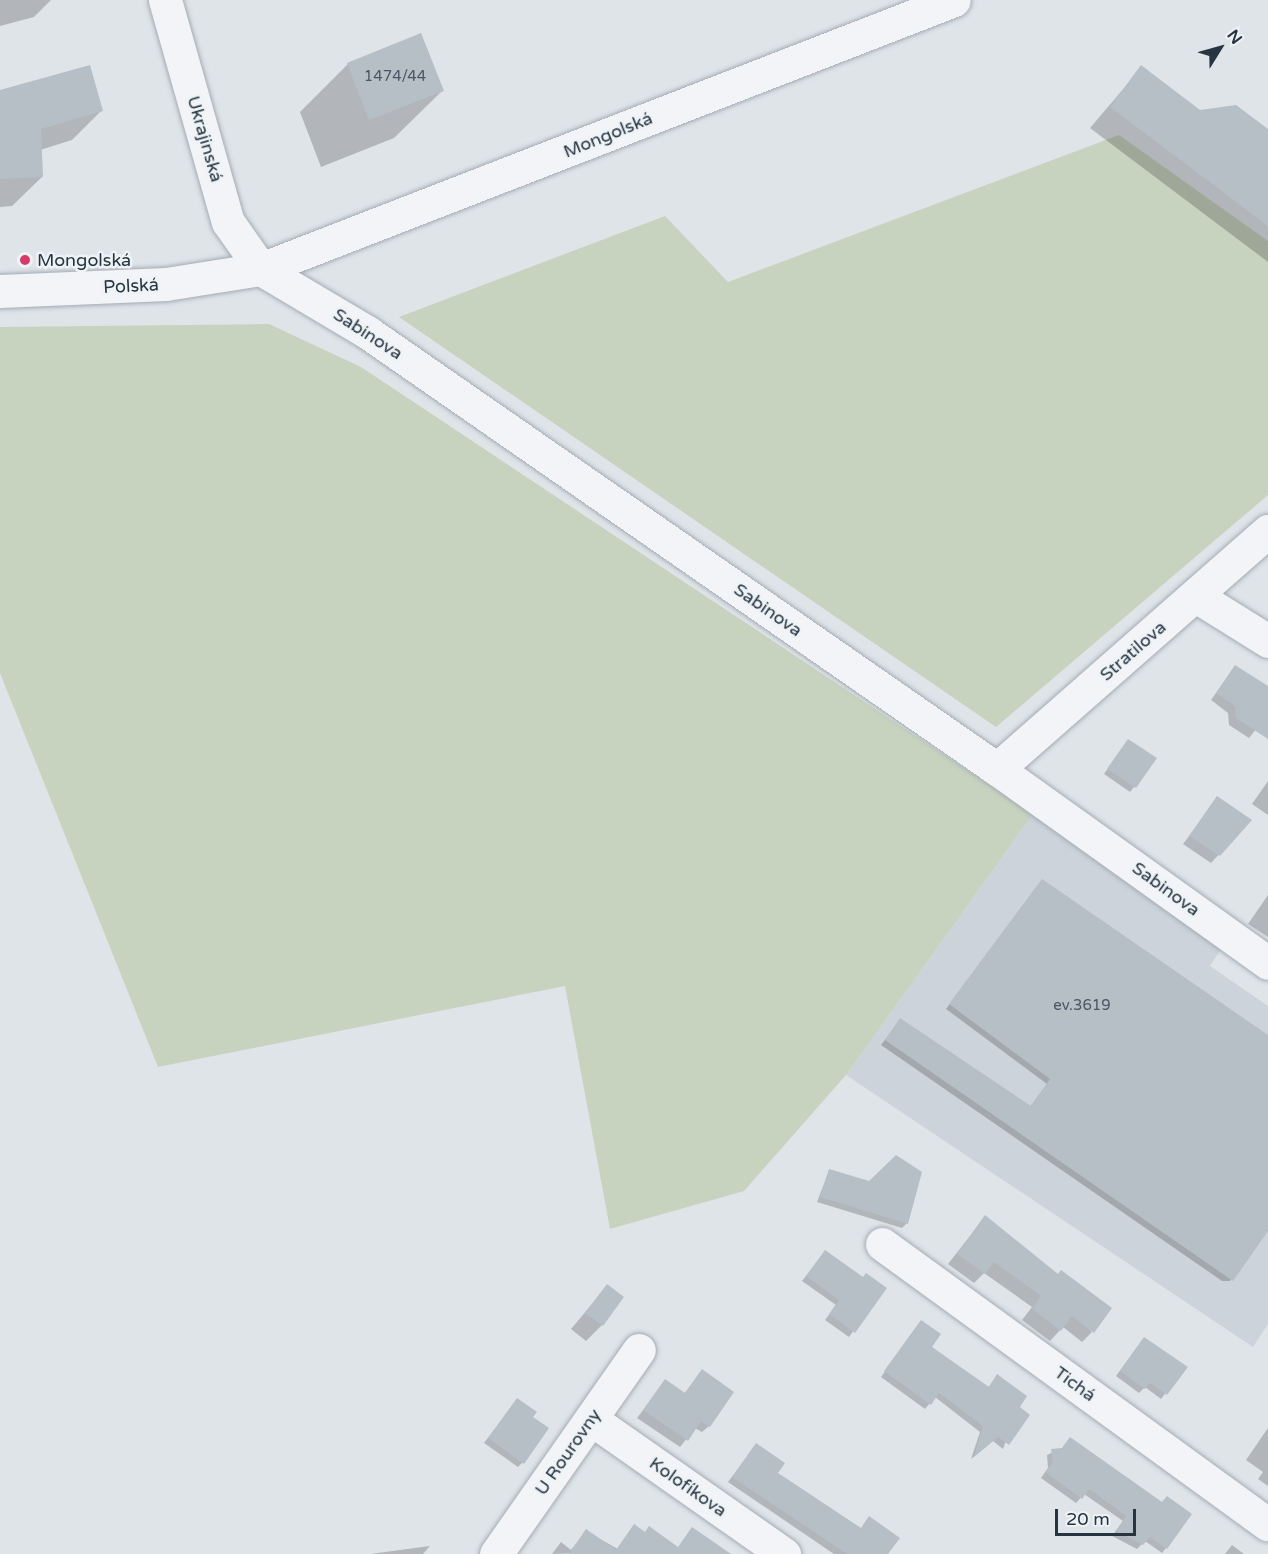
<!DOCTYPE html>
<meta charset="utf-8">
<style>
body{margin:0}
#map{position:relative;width:1268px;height:1554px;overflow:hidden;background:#dfe4e9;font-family:"Varela Round",sans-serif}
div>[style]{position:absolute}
.built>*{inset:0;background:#ccd3db}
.green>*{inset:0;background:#c7d3bf}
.shadow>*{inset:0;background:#0003}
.building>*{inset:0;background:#b6bec6}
.roads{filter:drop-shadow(0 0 2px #a4acb3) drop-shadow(0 0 2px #a4acb3)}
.minor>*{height:33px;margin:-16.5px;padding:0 16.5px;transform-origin:16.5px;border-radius:16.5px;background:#f2f4f7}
.dots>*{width:16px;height:16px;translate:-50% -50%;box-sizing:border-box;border:3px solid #eef3f6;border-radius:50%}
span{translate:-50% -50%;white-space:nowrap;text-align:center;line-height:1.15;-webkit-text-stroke:5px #eef3f6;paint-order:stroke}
.number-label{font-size:15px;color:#4b5662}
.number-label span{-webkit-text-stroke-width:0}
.street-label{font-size:18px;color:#273441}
.poi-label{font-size:18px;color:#273441}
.left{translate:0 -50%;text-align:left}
.north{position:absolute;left:1190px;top:18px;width:60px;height:60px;-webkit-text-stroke:4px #eef3f6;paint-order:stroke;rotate:53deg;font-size:16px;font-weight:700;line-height:24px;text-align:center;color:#273441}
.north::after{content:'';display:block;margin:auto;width:21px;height:27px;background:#273441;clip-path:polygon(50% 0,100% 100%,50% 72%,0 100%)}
.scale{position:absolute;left:1055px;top:1509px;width:81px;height:27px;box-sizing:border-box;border:3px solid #273441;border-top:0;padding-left:8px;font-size:18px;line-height:21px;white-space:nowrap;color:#273441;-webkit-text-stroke:4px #eef3f6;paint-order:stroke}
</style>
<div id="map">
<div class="built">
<i style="clip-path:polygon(1033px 814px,1223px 946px,1210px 966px,1268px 1006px,1268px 1324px,1253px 1347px,846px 1075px)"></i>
</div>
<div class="green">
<i style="clip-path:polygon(1119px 135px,1268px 241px,1268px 495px,996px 727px,399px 317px,665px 216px,728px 282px)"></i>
<i style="clip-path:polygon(269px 324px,361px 367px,1033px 814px,846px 1075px,744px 1191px,610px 1229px,565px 986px,158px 1067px,0 673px,0 327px)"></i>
</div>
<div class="shadow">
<i style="clip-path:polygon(0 0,51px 0,34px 17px,0 26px)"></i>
<i style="clip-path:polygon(348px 64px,442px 91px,394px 138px,321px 167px,300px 112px)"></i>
<i style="clip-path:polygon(1142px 67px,1200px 111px,1268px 131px,1268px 262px,1090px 128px)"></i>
<i style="clip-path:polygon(0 91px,101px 111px,72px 140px,40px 150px,42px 177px,12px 206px,0 207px)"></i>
<i style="clip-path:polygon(1235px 667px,1268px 690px,1266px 717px,1249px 738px,1229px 725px,1228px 713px,1211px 700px)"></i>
<i style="clip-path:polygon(1124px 745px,1134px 787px,1130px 792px,1104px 774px)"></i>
<i style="clip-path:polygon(1268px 781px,1268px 815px,1252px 804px)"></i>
<i style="clip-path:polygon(1218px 798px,1250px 820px,1211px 863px,1183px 844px)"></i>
<i style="clip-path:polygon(1038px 885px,1268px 1037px,1268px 1228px,1230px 1281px,1222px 1281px,881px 1045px,900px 1020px,1030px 1107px,1047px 1084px,946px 1009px)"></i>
<i style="clip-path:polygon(1268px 895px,1268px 937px,1248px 924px)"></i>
<i style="clip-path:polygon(829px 1171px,907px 1223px,902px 1228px,817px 1202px)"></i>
<i style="clip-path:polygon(985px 1217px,1092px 1332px,1082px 1342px,1063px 1327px,1050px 1341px,1022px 1320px,1032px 1307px,984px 1273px,974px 1283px,948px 1264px)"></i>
<i style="clip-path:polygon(825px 1252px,862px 1279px,885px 1289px,849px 1337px,825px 1320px,836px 1305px,802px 1281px)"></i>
<i style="clip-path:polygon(607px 1286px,602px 1325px,586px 1341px,571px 1329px)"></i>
<i style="clip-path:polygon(917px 1327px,930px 1347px,988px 1388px,993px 1381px,1018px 1407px,1003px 1449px,993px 1441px,971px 1459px,980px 1432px,935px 1397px,925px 1409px,881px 1377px)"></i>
<i style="clip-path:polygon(1140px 1343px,1185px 1367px,1161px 1399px,1145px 1387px,1139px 1393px,1116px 1376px)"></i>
<i style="clip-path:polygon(702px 1371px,709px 1426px,702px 1432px,695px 1428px,680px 1447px,637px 1418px,665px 1381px,684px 1394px)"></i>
<i style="clip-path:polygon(517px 1400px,522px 1463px,518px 1467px,484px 1443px)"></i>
<i style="clip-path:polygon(1268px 1428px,1268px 1486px,1258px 1479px,1263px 1472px,1246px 1460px)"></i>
<i style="clip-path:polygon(756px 1445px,776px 1474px,886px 1554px,834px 1554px,728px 1482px)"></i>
<i style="clip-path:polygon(1061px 1449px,1166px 1548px,1162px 1553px,1145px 1541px,1137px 1549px,1112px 1536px,1123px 1521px,1084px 1494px,1076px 1503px,1041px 1478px,1048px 1468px,1047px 1455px)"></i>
<i style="clip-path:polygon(586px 1531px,623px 1552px,552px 1554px,561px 1542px,571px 1550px)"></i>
<i style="clip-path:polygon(1232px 1545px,1244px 1554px,1225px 1554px)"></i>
<i style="clip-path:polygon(430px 1546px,423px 1554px,370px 1554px)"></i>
</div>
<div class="building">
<i style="clip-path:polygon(421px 33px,444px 91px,369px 120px,347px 63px)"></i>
<i style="clip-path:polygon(90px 65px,103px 111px,41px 129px,43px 177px,0 179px,0 90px)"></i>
<i style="clip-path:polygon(1141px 65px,1200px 110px,1236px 105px,1268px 129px,1268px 226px,1110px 107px)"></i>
<i style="clip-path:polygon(1235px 665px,1268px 686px,1268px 739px,1236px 718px,1235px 706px,1216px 693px)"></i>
<i style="clip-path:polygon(1128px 739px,1157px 758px,1136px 788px,1107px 769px)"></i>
<i style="clip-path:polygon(1217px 796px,1252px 820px,1220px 856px,1189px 836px)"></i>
<i style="clip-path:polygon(1042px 879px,1268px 1035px,1268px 1231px,1233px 1281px,885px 1040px,900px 1018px,1031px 1106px,1050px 1079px,949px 1004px)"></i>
<i style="clip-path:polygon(896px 1155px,922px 1172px,908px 1224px,820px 1197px,829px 1169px,869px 1181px)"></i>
<i style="clip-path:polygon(985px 1215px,1058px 1274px,1061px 1270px,1112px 1308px,1094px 1333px,1072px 1316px,1061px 1331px,1032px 1309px,1041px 1296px,994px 1262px,985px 1274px,957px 1254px)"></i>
<i style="clip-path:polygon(825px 1250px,863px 1277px,866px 1273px,887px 1288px,855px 1333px,829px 1314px,839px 1300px,806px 1276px)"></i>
<i style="clip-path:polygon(607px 1284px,624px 1297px,603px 1326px,585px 1313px)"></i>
<i style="clip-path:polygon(921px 1320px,941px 1334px,932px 1347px,989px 1387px,997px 1374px,1027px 1396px,1020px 1407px,1030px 1415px,1009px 1445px,998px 1437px,974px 1457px,983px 1426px,939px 1393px,931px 1405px,884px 1371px)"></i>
<i style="clip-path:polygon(1144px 1337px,1188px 1367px,1167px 1395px,1150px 1383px,1145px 1389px,1120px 1371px)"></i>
<i style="clip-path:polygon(702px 1369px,734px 1392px,710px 1427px,701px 1421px,688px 1441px,643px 1410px,665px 1379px,685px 1393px)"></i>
<i style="clip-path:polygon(517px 1398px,537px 1412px,533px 1417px,549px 1428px,524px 1464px,488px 1438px)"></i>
<i style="clip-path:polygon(1070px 1437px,1162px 1502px,1167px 1496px,1192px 1514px,1167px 1549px,1150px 1537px,1143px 1545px,1116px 1531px,1126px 1516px,1089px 1489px,1082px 1499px,1045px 1472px,1053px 1462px,1051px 1449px,1062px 1448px)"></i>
<i style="clip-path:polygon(756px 1443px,785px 1463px,778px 1473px,861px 1528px,869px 1516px,900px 1538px,888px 1554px,847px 1554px,732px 1477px)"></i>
<i style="clip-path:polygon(634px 1524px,645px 1532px,649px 1526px,678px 1547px,692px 1527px,731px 1554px,569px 1554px,586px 1529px,616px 1550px)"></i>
</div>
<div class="roads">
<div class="minor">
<i style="left:165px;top:0;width:231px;rotate:74.2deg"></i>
<i style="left:228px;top:222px;width:57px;rotate:54.9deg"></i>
<i style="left:261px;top:269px;width:123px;rotate:30.7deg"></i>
<i style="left:367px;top:332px;width:767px;rotate:34.75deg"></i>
<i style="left:997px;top:769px;width:333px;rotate:35.6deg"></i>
<i style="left:0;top:291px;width:166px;rotate:-2.4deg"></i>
<i style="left:166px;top:284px;width:96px;rotate:-9deg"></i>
<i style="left:261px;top:269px;width:743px;rotate:-21.21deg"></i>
<i style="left:1196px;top:596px;width:85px;rotate:32deg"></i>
<i style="left:997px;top:769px;width:361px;rotate:-41.3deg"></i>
<i style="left:882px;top:1244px;width:477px;rotate:36deg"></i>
<i style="left:591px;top:1419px;width:236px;rotate:35deg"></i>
<i style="left:496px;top:1554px;width:249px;rotate:-55deg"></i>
</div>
</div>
<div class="dots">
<i style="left:25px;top:260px;background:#d63c67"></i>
</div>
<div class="number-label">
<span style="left:395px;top:77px">1474/44</span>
<span style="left:1082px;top:1006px">ev.3619</span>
</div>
<div class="street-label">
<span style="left:608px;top:135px;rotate:-22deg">Mongolská</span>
<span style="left:205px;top:139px;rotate:74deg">Ukrajinská</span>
<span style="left:131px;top:286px;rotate:-3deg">Polská</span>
<span style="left:368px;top:334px;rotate:33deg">Sabinova</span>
<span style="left:768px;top:610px;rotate:35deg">Sabinova</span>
<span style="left:1133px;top:651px;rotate:-41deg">Stratilova</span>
<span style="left:1166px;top:889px;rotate:36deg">Sabinova</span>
<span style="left:1075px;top:1384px;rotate:36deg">Tichá</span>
<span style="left:568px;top:1452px;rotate:-55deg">U Rourovny</span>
<span style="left:688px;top:1487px;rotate:35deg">Kolofíkova</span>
</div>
<div class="poi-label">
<span class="left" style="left:37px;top:260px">Mongolská</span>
</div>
<div class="north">N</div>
<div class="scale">20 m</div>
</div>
